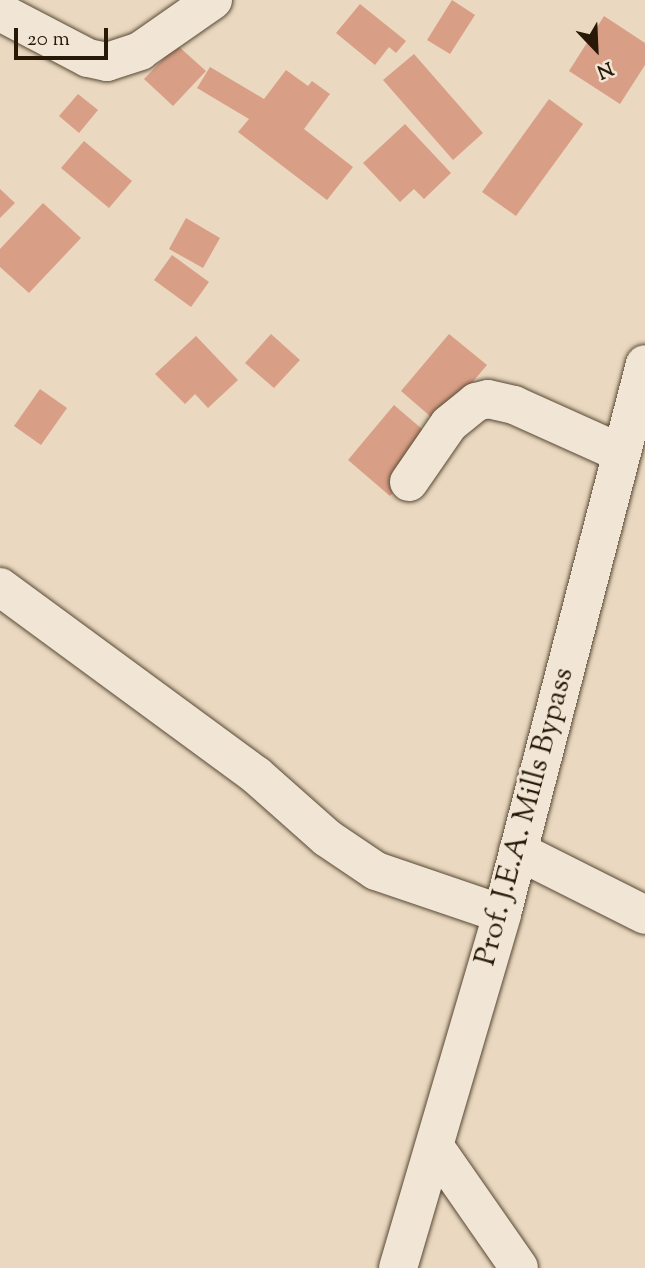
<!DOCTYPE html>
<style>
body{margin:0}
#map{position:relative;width:645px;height:1268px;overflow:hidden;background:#ead8c0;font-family:"Sorts Mill Goudy",serif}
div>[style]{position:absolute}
.building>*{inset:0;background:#d99f86}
.roads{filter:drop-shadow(0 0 2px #584934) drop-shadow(0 0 2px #584934)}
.minor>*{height:38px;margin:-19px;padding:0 19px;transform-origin:19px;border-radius:19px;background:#f1e6d6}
span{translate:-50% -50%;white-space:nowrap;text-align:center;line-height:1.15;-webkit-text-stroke:6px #f1e6d6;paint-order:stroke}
.street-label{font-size:30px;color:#281906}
.north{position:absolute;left:561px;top:14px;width:70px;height:70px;-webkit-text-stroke:5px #f1e6d6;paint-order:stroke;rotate:157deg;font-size:19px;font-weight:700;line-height:28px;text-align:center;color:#281906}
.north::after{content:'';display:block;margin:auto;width:24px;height:32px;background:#281906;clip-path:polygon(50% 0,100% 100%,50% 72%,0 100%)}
.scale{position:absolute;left:14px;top:28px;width:94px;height:32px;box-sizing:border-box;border:4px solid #281906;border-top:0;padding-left:9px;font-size:21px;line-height:24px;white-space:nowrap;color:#281906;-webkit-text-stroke:5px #f1e6d6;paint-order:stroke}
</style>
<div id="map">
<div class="building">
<i style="clip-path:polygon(452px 0,475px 15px,450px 54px,427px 40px)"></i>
<i style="clip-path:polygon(360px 4px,406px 41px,396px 53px,389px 47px,375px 65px,336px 33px)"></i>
<i style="clip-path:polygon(604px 16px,645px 43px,645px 65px,620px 104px,569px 71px)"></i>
<i style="clip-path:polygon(177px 45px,206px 71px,173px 106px,144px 79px)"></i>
<i style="clip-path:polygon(414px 54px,483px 133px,453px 160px,383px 80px)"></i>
<i style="clip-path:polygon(210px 67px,264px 99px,286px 70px,308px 86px,312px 81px,330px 94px,304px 129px,353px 167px,327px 200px,238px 132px,249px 119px,197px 88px)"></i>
<i style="clip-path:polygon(78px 94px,98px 110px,79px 133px,59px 116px)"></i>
<i style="clip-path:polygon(549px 99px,583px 124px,516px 216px,482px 192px)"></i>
<i style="clip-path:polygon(405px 124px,451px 173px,424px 199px,414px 189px,400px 202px,363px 163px)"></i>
<i style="clip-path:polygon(84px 141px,132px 181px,109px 208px,61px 168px)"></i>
<i style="clip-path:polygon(0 189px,15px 203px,0 218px)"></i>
<i style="clip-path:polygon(43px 203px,81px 238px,29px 293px,0 267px,0 249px)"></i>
<i style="clip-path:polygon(186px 218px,220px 238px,203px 268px,169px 249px)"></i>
<i style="clip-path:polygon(172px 255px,209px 282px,191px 307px,154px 280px)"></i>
<i style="clip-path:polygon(271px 334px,300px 360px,274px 388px,245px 363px)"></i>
<i style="clip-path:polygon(449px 334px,487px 365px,438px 423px,401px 391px)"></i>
<i style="clip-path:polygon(196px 336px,238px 380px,208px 408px,195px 394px,185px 404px,155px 374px)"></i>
<i style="clip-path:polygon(40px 389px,67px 408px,41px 445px,14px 426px)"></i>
<i style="clip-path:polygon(394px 405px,436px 441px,390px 496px,348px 460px)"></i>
</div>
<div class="roads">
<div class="minor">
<i style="left:0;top:12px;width:99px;rotate:27.6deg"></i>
<i style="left:88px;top:58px;width:19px;rotate:12deg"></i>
<i style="left:107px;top:62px;width:35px;rotate:-18deg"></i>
<i style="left:140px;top:51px;width:89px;rotate:-34.9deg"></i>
<i style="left:409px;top:482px;width:70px;rotate:-55.4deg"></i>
<i style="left:449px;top:424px;width:35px;rotate:-39deg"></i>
<i style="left:476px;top:402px;width:12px;rotate:-14deg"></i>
<i style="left:488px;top:399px;width:27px;rotate:13deg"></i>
<i style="left:514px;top:405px;width:117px;rotate:24.2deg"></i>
<i style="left:0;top:587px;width:318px;rotate:36.3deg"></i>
<i style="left:256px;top:775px;width:95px;rotate:41.6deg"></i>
<i style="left:327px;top:838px;width:59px;rotate:34deg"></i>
<i style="left:376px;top:871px;width:133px;rotate:18.8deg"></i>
<i style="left:518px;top:851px;width:142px;rotate:26.7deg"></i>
<i style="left:435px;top:1147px;width:147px;rotate:55.2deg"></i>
<i style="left:398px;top:1268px;width:369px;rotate:-73.6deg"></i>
<i style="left:502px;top:914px;width:568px;rotate:-75.43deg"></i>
</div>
</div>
<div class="street-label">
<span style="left:526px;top:817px;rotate:-75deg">Prof. J.E.A. Mills Bypass</span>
</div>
<div class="north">N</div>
<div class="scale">20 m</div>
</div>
